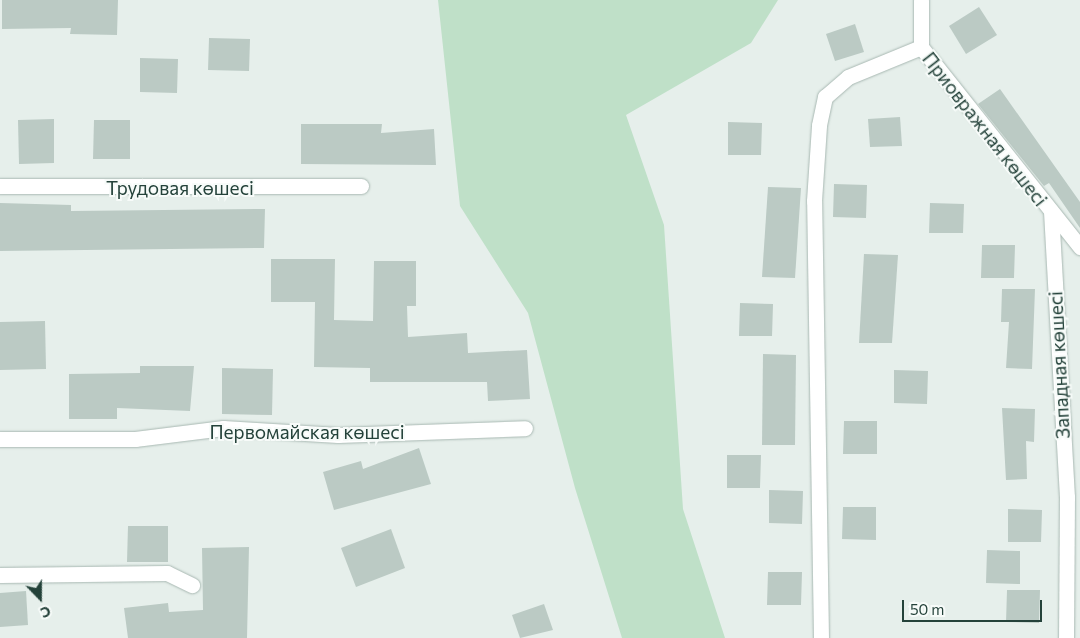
<!DOCTYPE html>
<meta charset="utf-8">
<style>
body{margin:0}
#map{position:relative;width:1080px;height:638px;overflow:hidden;background:#e6efeb;font-family:Commissioner,sans-serif}
div>[style]{position:absolute}
.green>*{inset:0;background:#bfe0c8}
.building>*{inset:0;background:#bbcac4}
.roads{filter:drop-shadow(0 0 1px #a8b8b2) drop-shadow(0 0 1px #a8b8b2)}
.minor>*{height:15px;margin:-7.5px;padding:0 7.5px;transform-origin:7.5px;border-radius:7.5px;background:#fff}
span{translate:-50% -50%;white-space:nowrap;text-align:center;line-height:1.15;-webkit-text-stroke:4px #f7fbf9;paint-order:stroke}
.street-label{font-size:19px;color:#24423a}
.north{position:absolute;left:15px;top:573px;width:50px;height:50px;-webkit-text-stroke:4px #f7fbf9;paint-order:stroke;rotate:158deg;font-size:14px;font-weight:700;line-height:20px;text-align:center;color:#24423a}
.north::after{content:'';display:block;margin:auto;width:18px;height:22px;background:#24423a;clip-path:polygon(50% 0,100% 100%,50% 72%,0 100%)}
.scale{position:absolute;left:902px;top:600px;width:140px;height:22px;box-sizing:border-box;border:2px solid #24423a;border-top:0;padding-left:6px;font-size:15px;line-height:18px;white-space:nowrap;color:#24423a;-webkit-text-stroke:4px #f7fbf9;paint-order:stroke}
</style>
<div id="map">
<div class="green">
<i style="clip-path:polygon(438px 0,778px 0,751px 43px,626px 115px,664px 225px,683px 509px,725px 638px,622px 638px,575px 488px,528px 313px,460px 206px)"></i>
</div>
<div class="building">
<i style="clip-path:polygon(2px 0,118px 0,117px 35px,70px 34px,71px 28px,2px 29px)"></i>
<i style="clip-path:polygon(979px 7px,997px 35px,966px 54px,949px 26px)"></i>
<i style="clip-path:polygon(855px 24px,864px 52px,835px 61px,826px 34px)"></i>
<i style="clip-path:polygon(209px 38px,250px 39px,249px 71px,208px 70px)"></i>
<i style="clip-path:polygon(140px 58px,178px 59px,177px 93px,140px 92px)"></i>
<i style="clip-path:polygon(1000px 89px,1080px 202px,1080px 228px,1049px 183px,1044px 186px,978px 104px)"></i>
<i style="clip-path:polygon(900px 117px,902px 146px,870px 147px,868px 119px)"></i>
<i style="clip-path:polygon(54px 119px,54px 163px,19px 164px,18px 120px)"></i>
<i style="clip-path:polygon(94px 120px,130px 120px,130px 159px,93px 159px)"></i>
<i style="clip-path:polygon(728px 122px,762px 123px,761px 155px,728px 155px)"></i>
<i style="clip-path:polygon(301px 124px,382px 124px,381px 133px,434px 129px,436px 165px,301px 164px)"></i>
<i style="clip-path:polygon(834px 184px,867px 185px,866px 218px,833px 217px)"></i>
<i style="clip-path:polygon(768px 187px,801px 188px,795px 278px,762px 277px)"></i>
<i style="clip-path:polygon(0 203px,71px 205px,71px 211px,265px 209px,264px 248px,0 251px)"></i>
<i style="clip-path:polygon(930px 203px,964px 204px,963px 233px,929px 233px)"></i>
<i style="clip-path:polygon(982px 245px,1015px 245px,1014px 278px,981px 278px)"></i>
<i style="clip-path:polygon(864px 254px,898px 255px,892px 343px,859px 343px)"></i>
<i style="clip-path:polygon(271px 259px,335px 259px,334px 320px,373px 321px,374px 261px,416px 261px,416px 306px,407px 306px,408px 337px,467px 333px,468px 353px,527px 350px,530px 399px,488px 401px,487px 382px,370px 382px,370px 368px,314px 367px,315px 302px,271px 302px)"></i>
<i style="clip-path:polygon(1002px 289px,1035px 289px,1032px 369px,1006px 368px,1009px 322px,1001px 322px)"></i>
<i style="clip-path:polygon(740px 303px,773px 304px,772px 336px,739px 336px)"></i>
<i style="clip-path:polygon(45px 321px,46px 369px,0 370px,0 322px)"></i>
<i style="clip-path:polygon(763px 354px,796px 355px,795px 445px,762px 445px)"></i>
<i style="clip-path:polygon(140px 366px,194px 366px,190px 411px,117px 408px,117px 419px,69px 419px,69px 374px,140px 373px)"></i>
<i style="clip-path:polygon(222px 368px,273px 369px,272px 415px,222px 414px)"></i>
<i style="clip-path:polygon(894px 370px,928px 371px,927px 404px,894px 403px)"></i>
<i style="clip-path:polygon(1002px 408px,1035px 409px,1034px 442px,1026px 441px,1027px 479px,1006px 480px)"></i>
<i style="clip-path:polygon(844px 421px,877px 421px,877px 454px,843px 454px)"></i>
<i style="clip-path:polygon(419px 448px,431px 484px,334px 510px,323px 472px,361px 461px,363px 469px)"></i>
<i style="clip-path:polygon(727px 455px,761px 455px,760px 488px,727px 488px)"></i>
<i style="clip-path:polygon(769px 490px,803px 491px,802px 524px,769px 523px)"></i>
<i style="clip-path:polygon(843px 507px,876px 507px,876px 540px,842px 539px)"></i>
<i style="clip-path:polygon(1008px 509px,1042px 510px,1041px 542px,1008px 542px)"></i>
<i style="clip-path:polygon(128px 526px,168px 526px,168px 562px,127px 562px)"></i>
<i style="clip-path:polygon(391px 529px,405px 568px,356px 587px,341px 548px)"></i>
<i style="clip-path:polygon(249px 547px,247px 638px,128px 638px,124px 608px,168px 603px,169px 612px,203px 610px,202px 548px)"></i>
<i style="clip-path:polygon(987px 550px,1020px 551px,1020px 584px,986px 583px)"></i>
<i style="clip-path:polygon(768px 572px,802px 572px,801px 605px,767px 605px)"></i>
<i style="clip-path:polygon(1007px 590px,1040px 590px,1039px 623px,1006px 622px)"></i>
<i style="clip-path:polygon(26px 591px,28px 625px,0 627px,0 593px)"></i>
<i style="clip-path:polygon(544px 604px,553px 630px,520px 638px,512px 615px)"></i>
</div>
<div class="roads">
<div class="minor">
<i style="left:921px;top:0;width:47px;rotate:90deg"></i>
<i style="left:921px;top:47px;width:256px;rotate:51.5deg"></i>
<i style="left:0;top:186px;width:361px"></i>
<i style="left:1051px;top:211px;width:286px;rotate:86.8deg"></i>
<i style="left:1067px;top:497px;width:141px;rotate:90.4deg"></i>
<i style="left:0;top:439px;width:135px"></i>
<i style="left:135px;top:439px;width:89px;rotate:-7.1deg"></i>
<i style="left:223px;top:428px;width:115px;rotate:3.5deg"></i>
<i style="left:338px;top:435px;width:187px;rotate:-2.1deg"></i>
<i style="left:0;top:575px;width:167px;rotate:-0.7deg"></i>
<i style="left:167px;top:573px;width:28px;rotate:26deg"></i>
<i style="left:821px;top:638px;width:437px;rotate:-90.9deg"></i>
<i style="left:814px;top:201px;width:76px;rotate:-86.2deg"></i>
<i style="left:819px;top:125px;width:29px;rotate:-78deg"></i>
<i style="left:825px;top:97px;width:30px;rotate:-41deg"></i>
<i style="left:848px;top:77px;width:79px;rotate:-22.3deg"></i>
</div>
</div>
<div class="street-label">
<span style="left:985px;top:129px;rotate:52deg">Приовражная көшесі</span>
<span style="left:180px;top:188px">Трудовая көшесі</span>
<span style="left:1059px;top:365px;rotate:-93deg">Западная көшесі</span>
<span style="left:307px;top:432px">Первомайская көшесі</span>
</div>
<div class="north">С</div>
<div class="scale">50 m</div>
</div>
